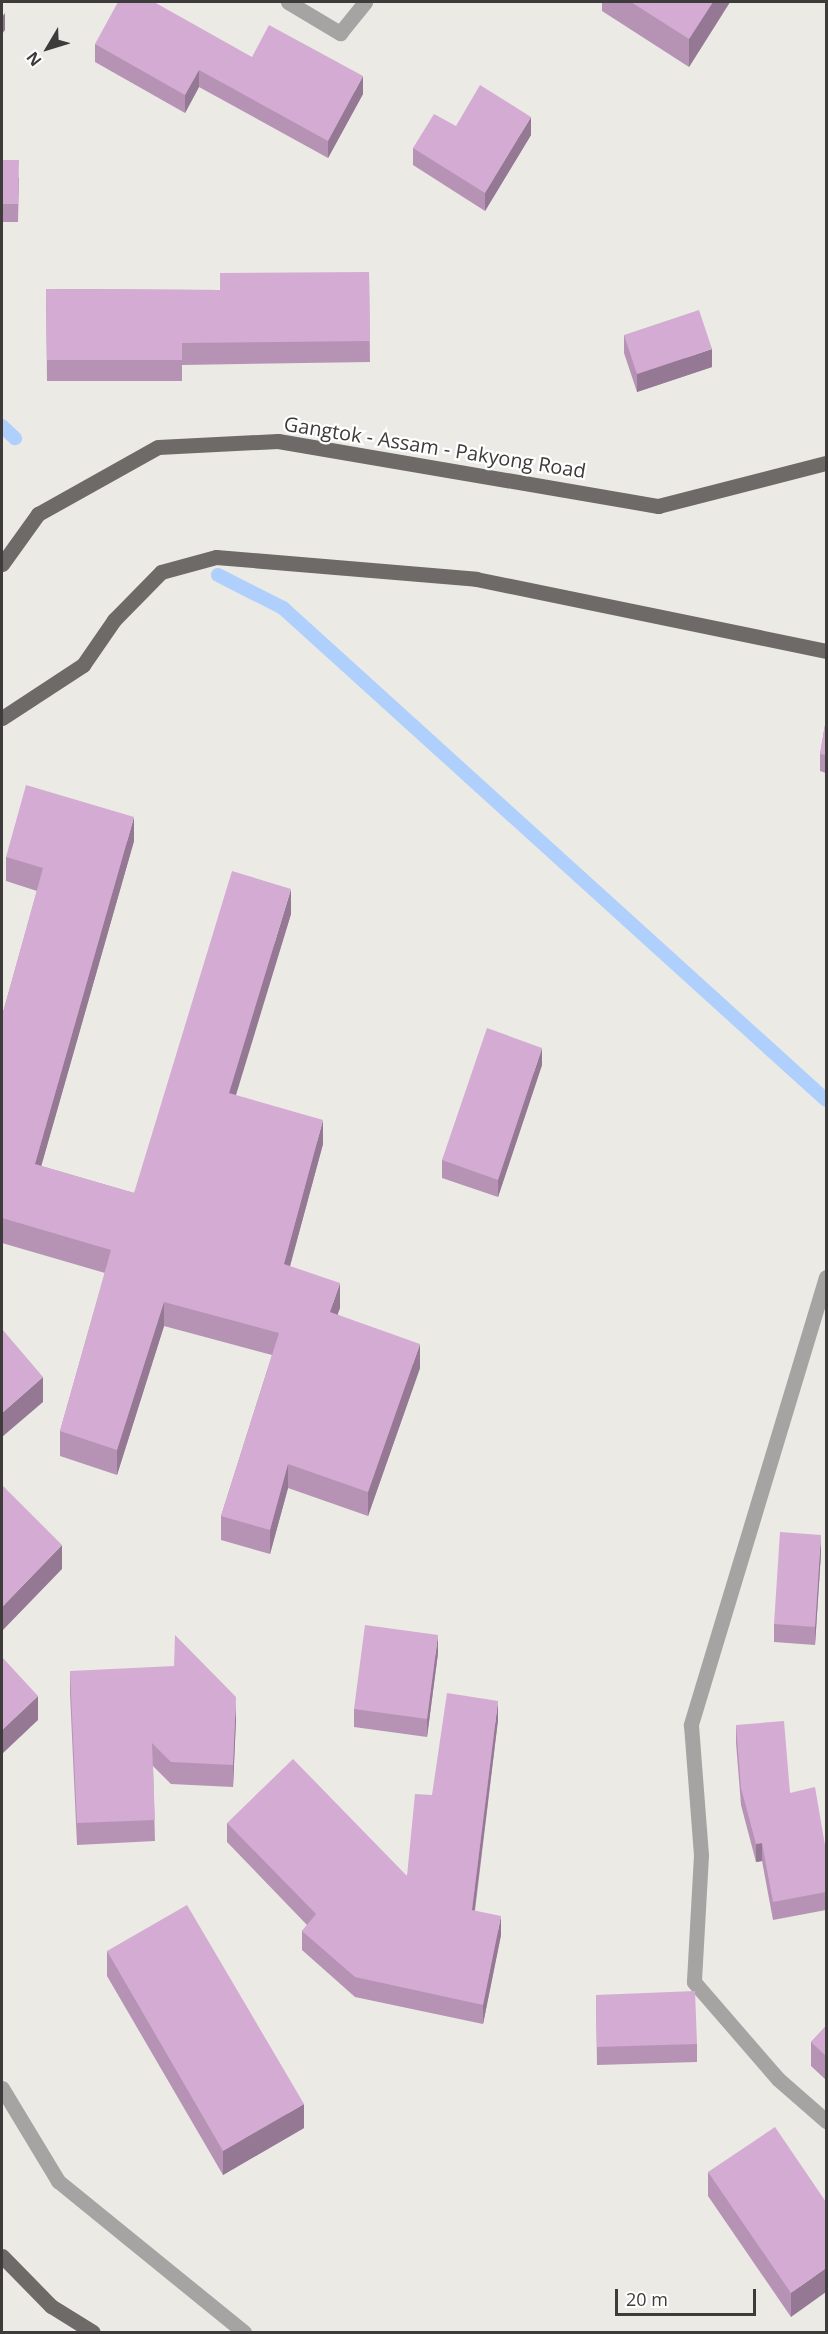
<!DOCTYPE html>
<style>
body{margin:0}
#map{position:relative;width:828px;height:2334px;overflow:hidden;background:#ebeae5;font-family:"Open Sans",sans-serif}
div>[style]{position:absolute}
.stream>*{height:14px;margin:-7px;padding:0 7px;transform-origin:7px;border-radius:7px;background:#afd0fd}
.lane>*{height:15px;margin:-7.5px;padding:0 7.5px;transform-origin:7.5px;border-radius:7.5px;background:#a6a4a3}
.street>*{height:15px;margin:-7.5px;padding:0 7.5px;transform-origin:7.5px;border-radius:7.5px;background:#a6a4a3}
.primary>*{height:15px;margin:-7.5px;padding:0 7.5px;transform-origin:7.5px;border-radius:7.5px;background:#6e6a68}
.wall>*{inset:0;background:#b693b5}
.shaded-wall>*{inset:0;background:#947894}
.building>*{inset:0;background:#d4abd3}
span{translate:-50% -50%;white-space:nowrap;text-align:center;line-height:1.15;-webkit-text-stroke:4.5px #fff;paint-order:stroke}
.street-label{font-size:20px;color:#3d3c3a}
.frame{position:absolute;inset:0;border:3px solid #3d3c3a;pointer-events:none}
.north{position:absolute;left:18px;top:18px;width:60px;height:60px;-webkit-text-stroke:4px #fff;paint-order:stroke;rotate:232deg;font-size:16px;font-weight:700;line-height:24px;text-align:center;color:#3d3c3a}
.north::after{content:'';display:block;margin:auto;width:21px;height:27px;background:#3d3c3a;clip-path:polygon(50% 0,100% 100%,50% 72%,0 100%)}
.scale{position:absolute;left:615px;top:2289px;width:141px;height:27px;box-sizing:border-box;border:3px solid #3d3c3a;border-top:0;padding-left:8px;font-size:18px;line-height:21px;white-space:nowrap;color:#3d3c3a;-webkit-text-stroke:4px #fff;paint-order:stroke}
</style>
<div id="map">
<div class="stream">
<i style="left:2px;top:426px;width:18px;rotate:43deg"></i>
<i style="left:218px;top:575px;width:73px;rotate:26.9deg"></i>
<i style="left:283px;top:608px;width:733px;rotate:42.18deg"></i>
</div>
<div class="lane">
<i style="left:2px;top:2088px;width:109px;rotate:58.9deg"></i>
<i style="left:58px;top:2181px;width:240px;rotate:39.1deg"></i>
</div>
<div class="street">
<i style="left:288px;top:2px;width:61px;rotate:30.8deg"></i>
<i style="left:340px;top:33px;width:40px;rotate:-51deg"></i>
<i style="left:826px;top:1277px;width:468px;rotate:106.8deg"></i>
<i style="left:691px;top:1725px;width:130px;rotate:85.6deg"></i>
<i style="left:701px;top:1855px;width:127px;rotate:93.2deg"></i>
<i style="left:694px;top:1982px;width:128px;rotate:49.1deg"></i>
<i style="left:778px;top:2079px;width:64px;rotate:41.2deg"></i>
</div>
<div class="primary">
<i style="left:2px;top:564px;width:62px;rotate:-54.2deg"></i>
<i style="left:38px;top:514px;width:137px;rotate:-29.2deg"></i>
<i style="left:158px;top:447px;width:120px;rotate:-2.9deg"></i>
<i style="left:278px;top:441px;width:386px;rotate:9.7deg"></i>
<i style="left:658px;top:506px;width:173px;rotate:-14.4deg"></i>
<i style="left:2px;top:718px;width:97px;rotate:-33.2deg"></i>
<i style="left:83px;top:665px;width:55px;rotate:-55.4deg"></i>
<i style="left:114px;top:620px;width:67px;rotate:-45.6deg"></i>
<i style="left:161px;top:572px;width:57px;rotate:-15.3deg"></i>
<i style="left:216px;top:557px;width:261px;rotate:4.8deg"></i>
<i style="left:476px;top:579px;width:357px;rotate:11.6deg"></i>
<i style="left:2px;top:2256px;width:70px;rotate:45.6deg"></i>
<i style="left:51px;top:2306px;width:49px;rotate:31.8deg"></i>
</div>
<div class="wall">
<i style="clip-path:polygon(602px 2px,730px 2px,689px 67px,602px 11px)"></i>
<i style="clip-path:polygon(95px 44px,252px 57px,363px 94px,328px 158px,199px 87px,185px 113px,95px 62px)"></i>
<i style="clip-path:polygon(456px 126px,531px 135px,485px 211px,413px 165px,413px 148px)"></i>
<i style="clip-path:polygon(2px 160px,19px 178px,18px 222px,2px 222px)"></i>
<i style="clip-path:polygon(369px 272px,370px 362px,182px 365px,182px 381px,47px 381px,46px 289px,220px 290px)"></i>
<i style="clip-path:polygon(624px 335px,712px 367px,637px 392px,624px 353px)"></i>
<i style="clip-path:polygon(826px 719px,826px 773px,820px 771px,820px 754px)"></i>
<i style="clip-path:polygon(134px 841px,41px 1166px,134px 1193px,291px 914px,235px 1095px,323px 1144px,290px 1266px,340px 1308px,337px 1314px,420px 1368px,368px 1516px,288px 1488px,270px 1554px,221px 1540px,221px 1516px,272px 1355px,164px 1326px,117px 1475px,60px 1456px,60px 1431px,105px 1273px,2px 1243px,2px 1016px,37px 891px,6px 881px,6px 857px)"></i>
<i style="clip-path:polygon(542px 1065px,498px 1197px,442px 1178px,442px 1160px)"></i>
<i style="clip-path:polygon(821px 1553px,815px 1645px,774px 1642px,774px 1624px)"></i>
<i style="clip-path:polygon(438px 1653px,427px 1737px,354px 1727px,354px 1709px)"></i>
<i style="clip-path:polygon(70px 1671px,236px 1719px,233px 1787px,171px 1784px,153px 1766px,155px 1841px,77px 1845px,70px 1693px)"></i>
<i style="clip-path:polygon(498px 1720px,475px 1911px,501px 1935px,483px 2024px,355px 1997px,302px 1950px,302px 1931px,307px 1925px,227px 1842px,227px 1823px,407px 1876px,432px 1795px)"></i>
<i style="clip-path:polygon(736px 1725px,790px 1793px,826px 1851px,826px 1910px,773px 1920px,762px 1861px,756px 1862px,741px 1805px,736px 1743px)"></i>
<i style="clip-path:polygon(107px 1951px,304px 2128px,223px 2175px,107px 1976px)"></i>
<i style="clip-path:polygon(596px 1995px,697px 2044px,697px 2062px,597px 2065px)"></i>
<i style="clip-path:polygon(826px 2026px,826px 2080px,811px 2066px,811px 2042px)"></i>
<i style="clip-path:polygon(708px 2172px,826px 2202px,791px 2317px,708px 2196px)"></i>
</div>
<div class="shaded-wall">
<i style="clip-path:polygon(713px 2px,730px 2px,689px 67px,689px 39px)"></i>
<i style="clip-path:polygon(5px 13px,5px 30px,2px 34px,2px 17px)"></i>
<i style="clip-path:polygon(199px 70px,199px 87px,185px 113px,185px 95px)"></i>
<i style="clip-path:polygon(363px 76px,363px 94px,328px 158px,328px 141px)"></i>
<i style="clip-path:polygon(531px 117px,531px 135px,485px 211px,485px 193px)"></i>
<i style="clip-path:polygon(712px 349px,712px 367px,637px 392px,637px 374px)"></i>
<i style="clip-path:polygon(134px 817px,134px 841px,35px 1188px,35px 1164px)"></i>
<i style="clip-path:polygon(291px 889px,291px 914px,229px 1118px,229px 1093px)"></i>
<i style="clip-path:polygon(542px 1048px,542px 1065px,498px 1197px,498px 1180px)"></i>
<i style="clip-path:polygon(323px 1120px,323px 1144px,284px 1288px,284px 1264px)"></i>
<i style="clip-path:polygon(340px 1283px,340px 1308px,330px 1336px,330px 1312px)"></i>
<i style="clip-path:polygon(164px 1302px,164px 1326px,117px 1475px,117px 1450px)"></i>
<i style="clip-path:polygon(420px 1344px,420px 1368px,368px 1516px,368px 1492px)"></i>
<i style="clip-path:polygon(43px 1377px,43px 1402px,2px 1437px,2px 1413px)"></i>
<i style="clip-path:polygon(288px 1464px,288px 1488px,270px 1554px,270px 1530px)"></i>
<i style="clip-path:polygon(821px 1535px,821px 1553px,815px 1645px,815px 1627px)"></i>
<i style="clip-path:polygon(62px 1545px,62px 1569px,2px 1631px,2px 1607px)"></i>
<i style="clip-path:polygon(438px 1635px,438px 1653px,427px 1737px,427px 1719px)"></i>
<i style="clip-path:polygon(38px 1696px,38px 1720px,2px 1754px,2px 1730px)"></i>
<i style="clip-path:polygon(236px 1697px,236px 1719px,233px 1787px,233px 1765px)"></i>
<i style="clip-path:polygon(498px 1701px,498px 1720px,472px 1930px,472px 1910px)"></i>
<i style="clip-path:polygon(762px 1843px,762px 1861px,756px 1862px,756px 1844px)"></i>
<i style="clip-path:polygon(501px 1916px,501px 1935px,483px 2024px,483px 2005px)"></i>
<i style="clip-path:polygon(304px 2104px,304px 2128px,223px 2175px,223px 2151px)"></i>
<i style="clip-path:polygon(826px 2268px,826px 2292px,791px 2317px,791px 2293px)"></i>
</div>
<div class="building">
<i style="clip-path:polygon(118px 2px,154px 2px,252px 57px,269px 25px,363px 76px,328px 141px,199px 70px,185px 95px,95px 44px)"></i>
<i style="clip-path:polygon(631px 2px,713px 2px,689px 39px)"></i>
<i style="clip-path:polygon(480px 85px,531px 117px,485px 193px,413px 148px,434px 114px,456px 126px)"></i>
<i style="clip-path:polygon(2px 160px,19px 160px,18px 204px,2px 204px)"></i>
<i style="clip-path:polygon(369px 272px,370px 341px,182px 343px,182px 360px,47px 360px,46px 289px,220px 290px,220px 273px)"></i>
<i style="clip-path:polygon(699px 310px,712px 349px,637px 374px,624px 335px)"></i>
<i style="clip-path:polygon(826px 719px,826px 755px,820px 754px)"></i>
<i style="clip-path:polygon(26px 785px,134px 817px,35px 1164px,134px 1193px,232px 871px,291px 889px,229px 1093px,323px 1120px,284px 1264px,340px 1283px,330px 1312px,420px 1344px,368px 1492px,288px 1464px,270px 1530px,221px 1516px,279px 1333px,164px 1302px,117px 1450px,60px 1431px,111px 1250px,2px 1218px,2px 1016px,43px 868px,6px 857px)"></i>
<i style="clip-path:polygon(487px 1028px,542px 1048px,498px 1180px,442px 1160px)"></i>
<i style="clip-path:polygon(2px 1329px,43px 1377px,2px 1413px)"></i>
<i style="clip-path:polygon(2px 1485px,62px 1545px,2px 1607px)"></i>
<i style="clip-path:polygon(780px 1532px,821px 1535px,815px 1627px,774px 1624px)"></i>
<i style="clip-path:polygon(365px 1625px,438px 1635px,427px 1719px,354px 1709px)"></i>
<i style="clip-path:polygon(175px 1635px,236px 1697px,233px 1765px,171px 1762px,152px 1743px,155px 1820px,77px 1823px,70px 1671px,174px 1666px)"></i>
<i style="clip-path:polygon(2px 1657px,38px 1696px,2px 1730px)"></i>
<i style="clip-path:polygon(447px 1693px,498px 1701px,472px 1910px,501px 1916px,483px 2005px,355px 1977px,302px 1931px,316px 1914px,227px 1823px,293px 1759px,407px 1876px,415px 1794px,432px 1795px)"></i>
<i style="clip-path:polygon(784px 1721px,790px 1793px,815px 1787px,826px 1851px,826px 1892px,773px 1902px,762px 1843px,756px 1844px,741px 1788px,736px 1725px)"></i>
<i style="clip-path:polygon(187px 1905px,304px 2104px,223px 2151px,107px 1951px)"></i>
<i style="clip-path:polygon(695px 1991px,697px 2044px,597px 2047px,596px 1995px)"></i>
<i style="clip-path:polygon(826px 2026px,826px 2056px,811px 2042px)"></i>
<i style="clip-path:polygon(775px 2127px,826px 2202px,826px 2268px,791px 2293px,708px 2172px)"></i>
</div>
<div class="street-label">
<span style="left:435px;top:447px;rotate:9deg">Gangtok - Assam - Pakyong Road</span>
</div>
<div class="frame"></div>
<div class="north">N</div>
<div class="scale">20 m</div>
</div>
